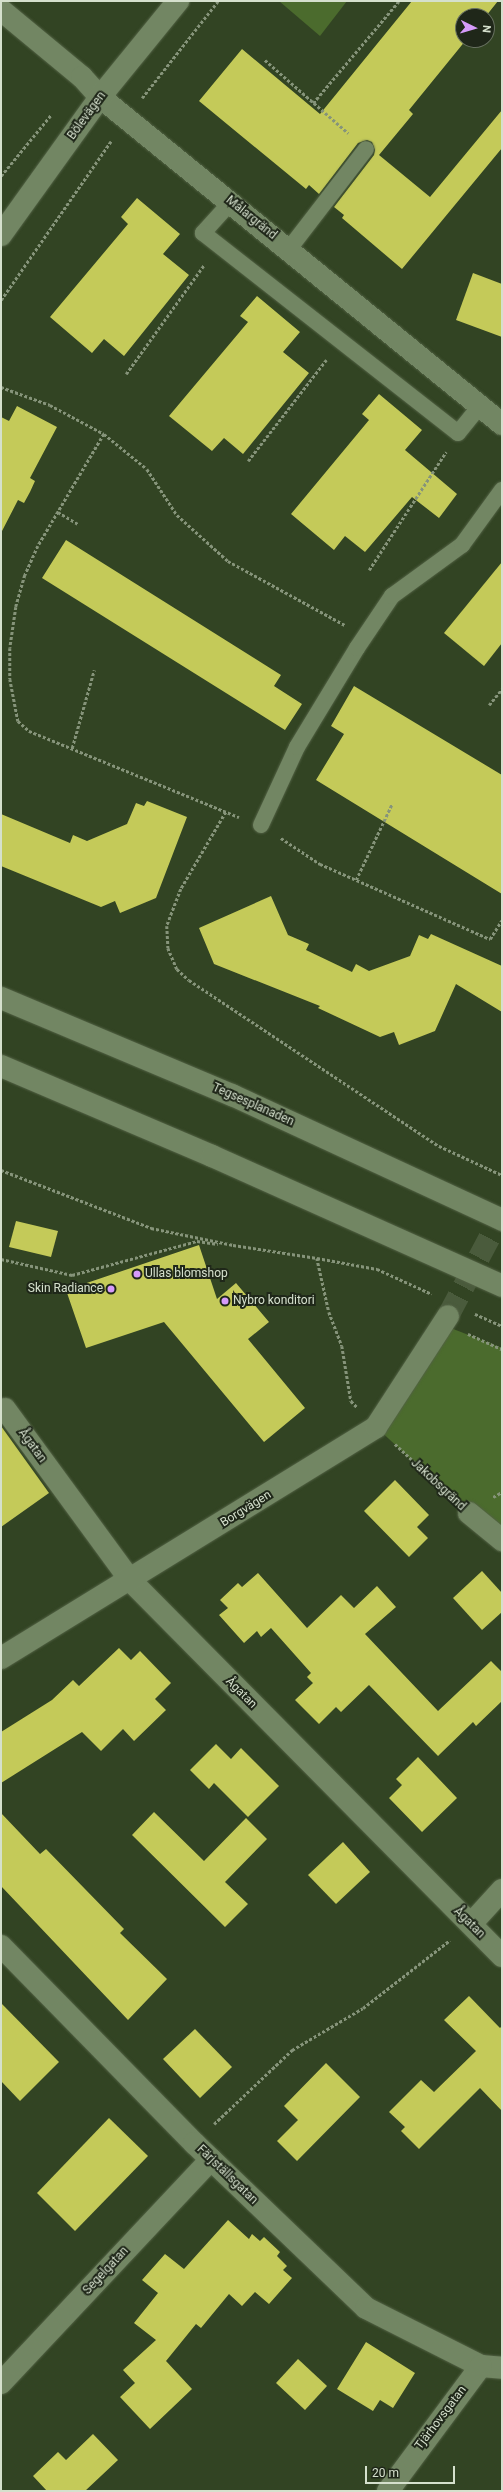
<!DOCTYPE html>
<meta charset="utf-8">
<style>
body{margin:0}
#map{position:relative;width:503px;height:2492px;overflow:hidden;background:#324423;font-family:Roboto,sans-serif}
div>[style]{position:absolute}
.green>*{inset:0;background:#4b6b2d}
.building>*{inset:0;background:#c4ca59}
.street-tunnel>*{height:22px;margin-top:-11px;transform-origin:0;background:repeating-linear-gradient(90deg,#4a5b3c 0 22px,transparent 0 33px)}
.path>*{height:2.5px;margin-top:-1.25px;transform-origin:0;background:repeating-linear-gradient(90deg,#86947a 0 3px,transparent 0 5px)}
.roads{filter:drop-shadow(0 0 1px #526144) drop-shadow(0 0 1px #526144)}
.lane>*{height:16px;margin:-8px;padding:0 8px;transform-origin:8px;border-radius:8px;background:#728663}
.street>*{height:22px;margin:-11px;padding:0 11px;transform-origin:11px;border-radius:11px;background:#728663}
.secondary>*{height:22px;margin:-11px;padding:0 11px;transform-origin:11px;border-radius:11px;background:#728663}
.dots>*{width:11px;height:11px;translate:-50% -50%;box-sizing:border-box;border:2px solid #1f2719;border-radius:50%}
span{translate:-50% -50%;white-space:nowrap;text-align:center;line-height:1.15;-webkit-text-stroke:4px #1f2719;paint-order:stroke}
.street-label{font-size:12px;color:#d5e0cd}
.poi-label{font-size:12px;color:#d5e0cd}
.left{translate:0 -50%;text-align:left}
.right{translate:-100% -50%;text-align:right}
.frame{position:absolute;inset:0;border:2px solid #d5e0cd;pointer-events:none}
.north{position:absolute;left:455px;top:8px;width:40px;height:40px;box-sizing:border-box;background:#1f2719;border:1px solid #687161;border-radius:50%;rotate:95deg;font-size:11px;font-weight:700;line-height:16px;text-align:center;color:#d5e0cd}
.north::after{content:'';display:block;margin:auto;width:14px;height:18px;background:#d69bfa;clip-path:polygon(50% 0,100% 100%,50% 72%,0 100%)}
.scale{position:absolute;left:365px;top:2466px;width:90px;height:18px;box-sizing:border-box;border:2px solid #d5e0cd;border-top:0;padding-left:5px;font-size:12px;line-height:14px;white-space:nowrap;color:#d5e0cd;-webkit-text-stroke:3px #1f2719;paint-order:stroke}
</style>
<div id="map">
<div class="green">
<i style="clip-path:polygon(279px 1px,347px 1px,320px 36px)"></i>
<i style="clip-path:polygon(443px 1325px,502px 1348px,502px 1540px,469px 1513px,376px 1427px)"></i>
</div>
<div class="building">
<i style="clip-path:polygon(412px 1px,498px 1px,486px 16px,463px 16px,463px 40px,466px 40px,409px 110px,413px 114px,379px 155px,430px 197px,502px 110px,502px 148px,402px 269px,342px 218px,344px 215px,334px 207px,374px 155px,375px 150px,372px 142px,367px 140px,358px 143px,319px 194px,309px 185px,306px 189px,199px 101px,242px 49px,320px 114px)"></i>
<i style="clip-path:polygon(137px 198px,180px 234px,163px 254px,189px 275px,124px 356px,104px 339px,92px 353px,50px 317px,128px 224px,121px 217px)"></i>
<i style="clip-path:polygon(473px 273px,502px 284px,502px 337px,456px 320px)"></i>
<i style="clip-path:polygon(257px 296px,300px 332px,283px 352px,309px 373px,243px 454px,224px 438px,212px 451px,169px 416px,248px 322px,240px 316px)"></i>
<i style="clip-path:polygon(379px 394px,422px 430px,405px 450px,457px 494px,439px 518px,412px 497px,365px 552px,345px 536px,334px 550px,291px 514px,369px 420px,362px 414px)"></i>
<i style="clip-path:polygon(17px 406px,57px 427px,30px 478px,35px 481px,30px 492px,24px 503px,18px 500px,1px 533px,1px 417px,9px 421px)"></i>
<i style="clip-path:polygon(66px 540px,281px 675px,274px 686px,302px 704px,285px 730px,42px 578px)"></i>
<i style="clip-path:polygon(502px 562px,502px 643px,484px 666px,444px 633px)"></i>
<i style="clip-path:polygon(354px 686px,502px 775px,502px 894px,316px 780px,344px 734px,331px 726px)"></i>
<i style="clip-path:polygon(147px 801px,187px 817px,156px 898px,120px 913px,115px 901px,101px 907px,1px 866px,1px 814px,70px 843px,73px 835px,87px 841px,127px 824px,136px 803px,144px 806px)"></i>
<i style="clip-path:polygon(271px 896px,288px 935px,309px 944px,306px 950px,352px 972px,356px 964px,369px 971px,410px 956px,419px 935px,428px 939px,431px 934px,502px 966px,502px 1012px,456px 984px,435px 1031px,399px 1045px,394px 1032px,380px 1037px,318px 1008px,320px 1006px,214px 964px,199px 928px)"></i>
<i style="clip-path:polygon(16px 1221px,58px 1231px,51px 1257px,9px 1247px)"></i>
<i style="clip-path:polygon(199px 1245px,217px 1299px,236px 1283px,269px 1322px,248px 1339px,305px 1408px,264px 1442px,164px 1322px,86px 1348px,66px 1290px)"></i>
<i style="clip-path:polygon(1px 1426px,49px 1493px,1px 1527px)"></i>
<i style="clip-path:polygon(395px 1480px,429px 1515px,417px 1527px,428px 1538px,409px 1557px,364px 1511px)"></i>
<i style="clip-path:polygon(482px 1571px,502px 1593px,502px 1612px,482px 1630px,453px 1598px)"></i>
<i style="clip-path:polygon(258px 1573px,307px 1628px,341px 1595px,354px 1608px,377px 1586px,396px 1607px,365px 1634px,438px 1711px,491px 1661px,502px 1672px,502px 1701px,476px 1726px,473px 1722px,438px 1756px,369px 1685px,341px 1712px,336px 1707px,319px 1724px,295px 1700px,313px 1683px,307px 1677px,311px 1673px,271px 1628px,261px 1637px,257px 1631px,244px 1643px,219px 1615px,228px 1608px,220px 1600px,238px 1583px,242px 1587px)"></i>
<i style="clip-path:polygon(119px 1648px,131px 1660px,140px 1651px,171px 1683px,155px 1699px,166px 1710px,134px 1741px,123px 1729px,101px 1751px,82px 1732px,1px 1783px,1px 1732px,52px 1700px,73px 1680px,79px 1686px)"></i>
<i style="clip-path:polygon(216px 1744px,231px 1759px,241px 1748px,279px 1786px,248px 1817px,214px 1783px,209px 1789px,190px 1770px)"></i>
<i style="clip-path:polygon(418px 1757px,457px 1798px,422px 1832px,389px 1798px,402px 1785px,396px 1779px)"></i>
<i style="clip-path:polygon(154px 1812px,204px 1861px,246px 1818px,267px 1839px,225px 1882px,248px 1904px,225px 1927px,132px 1835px)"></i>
<i style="clip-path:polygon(1px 1813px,40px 1854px,46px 1849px,124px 1929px,120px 1933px,167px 1979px,128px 2020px,1px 1886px)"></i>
<i style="clip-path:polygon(343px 1842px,370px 1872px,336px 1904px,308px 1875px)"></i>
<i style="clip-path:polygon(469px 1996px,500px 2028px,502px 2026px,502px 2111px,480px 2088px,419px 2149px,401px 2131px,405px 2127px,389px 2112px,421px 2080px,434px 2092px,476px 2051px,444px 2020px)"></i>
<i style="clip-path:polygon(1px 2003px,59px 2062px,20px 2101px,1px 2081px)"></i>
<i style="clip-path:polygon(195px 2029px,232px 2067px,200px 2098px,163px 2059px)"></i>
<i style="clip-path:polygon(326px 2063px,360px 2097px,297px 2161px,277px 2141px,298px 2120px,284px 2106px)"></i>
<i style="clip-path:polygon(109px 2118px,148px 2156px,75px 2231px,37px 2193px)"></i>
<i style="clip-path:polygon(228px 2220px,249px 2239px,252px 2234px,260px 2241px,264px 2237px,280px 2252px,277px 2256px,287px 2266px,283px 2270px,292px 2278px,269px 2304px,255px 2292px,242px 2306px,229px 2294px,201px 2328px,196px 2324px,166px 2361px,192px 2389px,150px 2429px,120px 2397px,135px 2383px,123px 2370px,156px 2340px,134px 2323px,158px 2293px,142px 2280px,165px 2254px,184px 2269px)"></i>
<i style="clip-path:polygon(366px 2342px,415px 2373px,393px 2408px,380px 2400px,373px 2411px,337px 2389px)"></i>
<i style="clip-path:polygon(298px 2359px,327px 2386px,305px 2410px,276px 2383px)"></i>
<i style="clip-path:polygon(93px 2434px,118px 2460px,85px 2491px,47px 2491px,33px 2476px,58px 2452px,66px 2460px)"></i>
</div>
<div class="street-tunnel">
<i style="left:448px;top:1316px;width:115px;rotate:-62.1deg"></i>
</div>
<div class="path">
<i style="left:265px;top:60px;width:111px;rotate:41.3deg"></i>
<i style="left:142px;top:98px;width:123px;rotate:-51.9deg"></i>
<i style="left:313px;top:103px;width:133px;rotate:-49.9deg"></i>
<i style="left:1px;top:176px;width:79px;rotate:-50.7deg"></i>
<i style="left:1px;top:300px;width:193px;rotate:-55.3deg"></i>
<i style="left:126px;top:374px;width:134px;rotate:-54.4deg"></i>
<i style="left:1px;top:387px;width:52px;rotate:20.2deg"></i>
<i style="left:50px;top:405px;width:61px;rotate:28.2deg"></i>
<i style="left:104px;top:434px;width:55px;rotate:39.1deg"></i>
<i style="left:147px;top:469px;width:55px;rotate:56.9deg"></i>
<i style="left:177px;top:515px;width:69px;rotate:42deg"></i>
<i style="left:228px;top:561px;width:133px;rotate:28.7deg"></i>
<i style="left:104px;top:434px;width:130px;rotate:120.5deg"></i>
<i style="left:38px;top:546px;width:32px;rotate:114deg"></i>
<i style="left:25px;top:575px;width:33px;rotate:106deg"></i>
<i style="left:16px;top:607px;width:41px;rotate:98.3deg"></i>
<i style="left:10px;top:648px;width:31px;rotate:90deg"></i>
<i style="left:10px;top:679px;width:43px;rotate:79.2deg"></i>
<i style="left:18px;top:721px;width:15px;rotate:42deg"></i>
<i style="left:29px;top:731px;width:227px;rotate:22.3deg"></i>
<i style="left:248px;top:461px;width:128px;rotate:-52.3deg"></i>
<i style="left:58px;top:512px;width:23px;rotate:31deg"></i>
<i style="left:369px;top:570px;width:141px;rotate:-56.9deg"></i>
<i style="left:489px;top:705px;width:21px;rotate:-51deg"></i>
<i style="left:72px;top:748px;width:81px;rotate:-74.2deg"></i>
<i style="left:226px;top:812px;width:89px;rotate:120.3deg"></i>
<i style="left:181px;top:889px;width:40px;rotate:111deg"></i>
<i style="left:167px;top:926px;width:22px;rotate:87deg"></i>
<i style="left:168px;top:948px;width:23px;rotate:67deg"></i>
<i style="left:177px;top:969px;width:16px;rotate:43deg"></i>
<i style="left:189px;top:980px;width:300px;rotate:33.6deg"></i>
<i style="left:439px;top:1146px;width:69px;rotate:24.7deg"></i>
<i style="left:281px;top:838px;width:47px;rotate:33.7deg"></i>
<i style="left:320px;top:864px;width:186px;rotate:23.8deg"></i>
<i style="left:490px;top:939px;width:22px;rotate:-58deg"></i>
<i style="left:356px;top:880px;width:84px;rotate:-64.7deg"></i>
<i style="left:1px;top:1170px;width:161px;rotate:21.1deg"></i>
<i style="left:151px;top:1228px;width:84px;rotate:11.7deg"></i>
<i style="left:233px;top:1245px;width:85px;rotate:8.8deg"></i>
<i style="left:317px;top:1258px;width:55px;rotate:77.5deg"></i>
<i style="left:329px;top:1312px;width:36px;rotate:69deg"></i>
<i style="left:342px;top:1346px;width:56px;rotate:80.7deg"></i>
<i style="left:351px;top:1401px;width:8px;rotate:45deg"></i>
<i style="left:317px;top:1258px;width:61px;rotate:10.4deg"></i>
<i style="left:377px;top:1269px;width:60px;rotate:24.4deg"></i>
<i style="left:1px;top:1259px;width:73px;rotate:12.7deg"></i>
<i style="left:72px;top:1275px;width:130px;rotate:-15.2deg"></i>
<i style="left:197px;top:1241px;width:21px;rotate:8deg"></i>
<i style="left:475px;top:1314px;width:30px;rotate:24deg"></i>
<i style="left:468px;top:1334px;width:37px;rotate:24deg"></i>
<i style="left:395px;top:1444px;width:75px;rotate:42.8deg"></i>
<i style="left:493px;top:1497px;width:10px;rotate:-29deg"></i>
<i style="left:214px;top:2124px;width:108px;rotate:-43.5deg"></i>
<i style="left:292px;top:2050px;width:82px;rotate:-30.6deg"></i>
<i style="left:363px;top:2008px;width:110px;rotate:-38deg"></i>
</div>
<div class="roads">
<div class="lane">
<i style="left:231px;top:202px;width:42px;rotate:132.1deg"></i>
<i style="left:203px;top:233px;width:324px;rotate:38.1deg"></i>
<i style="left:458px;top:433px;width:35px;rotate:-51deg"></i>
<i style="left:289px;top:249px;width:126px;rotate:-52.4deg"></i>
<i style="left:261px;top:825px;width:86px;rotate:-65.2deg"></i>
<i style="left:297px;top:747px;width:116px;rotate:-58.8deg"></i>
<i style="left:357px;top:648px;width:63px;rotate:-56.1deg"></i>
<i style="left:392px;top:596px;width:87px;rotate:-36.1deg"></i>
<i style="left:462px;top:545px;width:68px;rotate:-54deg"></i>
</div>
<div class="street">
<i style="left:1px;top:10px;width:105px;rotate:39.6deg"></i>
<i style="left:82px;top:77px;width:27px;rotate:48deg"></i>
<i style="left:100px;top:97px;width:518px;rotate:39.13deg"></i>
<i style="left:5px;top:1409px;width:212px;rotate:53.8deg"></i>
<i style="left:130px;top:1580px;width:529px;rotate:45.31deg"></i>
<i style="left:469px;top:1513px;width:43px;rotate:39.3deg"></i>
<i style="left:1px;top:1658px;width:440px;rotate:-31.6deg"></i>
<i style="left:376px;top:1427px;width:132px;rotate:-57deg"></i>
<i style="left:471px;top:1924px;width:46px;rotate:-47.6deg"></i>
<i style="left:1px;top:1946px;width:276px;rotate:45.6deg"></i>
<i style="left:194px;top:2143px;width:238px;rotate:43.8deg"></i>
<i style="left:366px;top:2308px;width:129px;rotate:26.8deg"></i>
<i style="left:481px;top:2366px;width:21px;rotate:5deg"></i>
<i style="left:1px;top:2383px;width:307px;rotate:-46.8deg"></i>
<i style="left:388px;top:2491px;width:156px;rotate:-53.4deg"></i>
</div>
<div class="secondary">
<i style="left:1px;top:235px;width:170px;rotate:-54.3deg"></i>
<i style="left:100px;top:97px;width:124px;rotate:-50.9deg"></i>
<i style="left:1px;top:998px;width:251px;rotate:22.8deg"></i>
<i style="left:232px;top:1095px;width:298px;rotate:24.8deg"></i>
<i style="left:1px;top:1066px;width:229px;rotate:23.1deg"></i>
<i style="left:212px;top:1156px;width:318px;rotate:24.1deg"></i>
</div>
</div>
<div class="dots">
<i style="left:137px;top:1274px;background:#d69bfa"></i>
<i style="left:111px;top:1289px;background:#d69bfa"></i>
<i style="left:225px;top:1301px;background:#d69bfa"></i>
</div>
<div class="street-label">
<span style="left:87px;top:116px;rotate:-54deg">Bölevägen</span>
<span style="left:251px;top:218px;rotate:39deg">Målargränd</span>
<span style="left:253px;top:1105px;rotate:24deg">Tegsesplanaden</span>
<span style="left:32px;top:1446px;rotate:54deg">Ågatan</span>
<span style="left:438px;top:1485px;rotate:43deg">Jakobsgränd</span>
<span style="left:246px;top:1509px;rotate:-32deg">Borgvägen</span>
<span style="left:241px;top:1693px;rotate:45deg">Ågatan</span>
<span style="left:469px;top:1923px;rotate:45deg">Ågatan</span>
<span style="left:227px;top:2175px;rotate:44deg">Färjställsgatan</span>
<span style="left:106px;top:2271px;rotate:-47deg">Segelgatan</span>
<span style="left:441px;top:2418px;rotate:-53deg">Tjärhovsgatan</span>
</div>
<div class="poi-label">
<span class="left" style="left:145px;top:1274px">Ullas blomshop</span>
<span class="right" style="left:103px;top:1289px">Skin Radiance</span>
<span class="left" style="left:233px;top:1301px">Nybro konditori</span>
</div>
<div class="frame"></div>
<div class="north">N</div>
<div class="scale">20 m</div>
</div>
